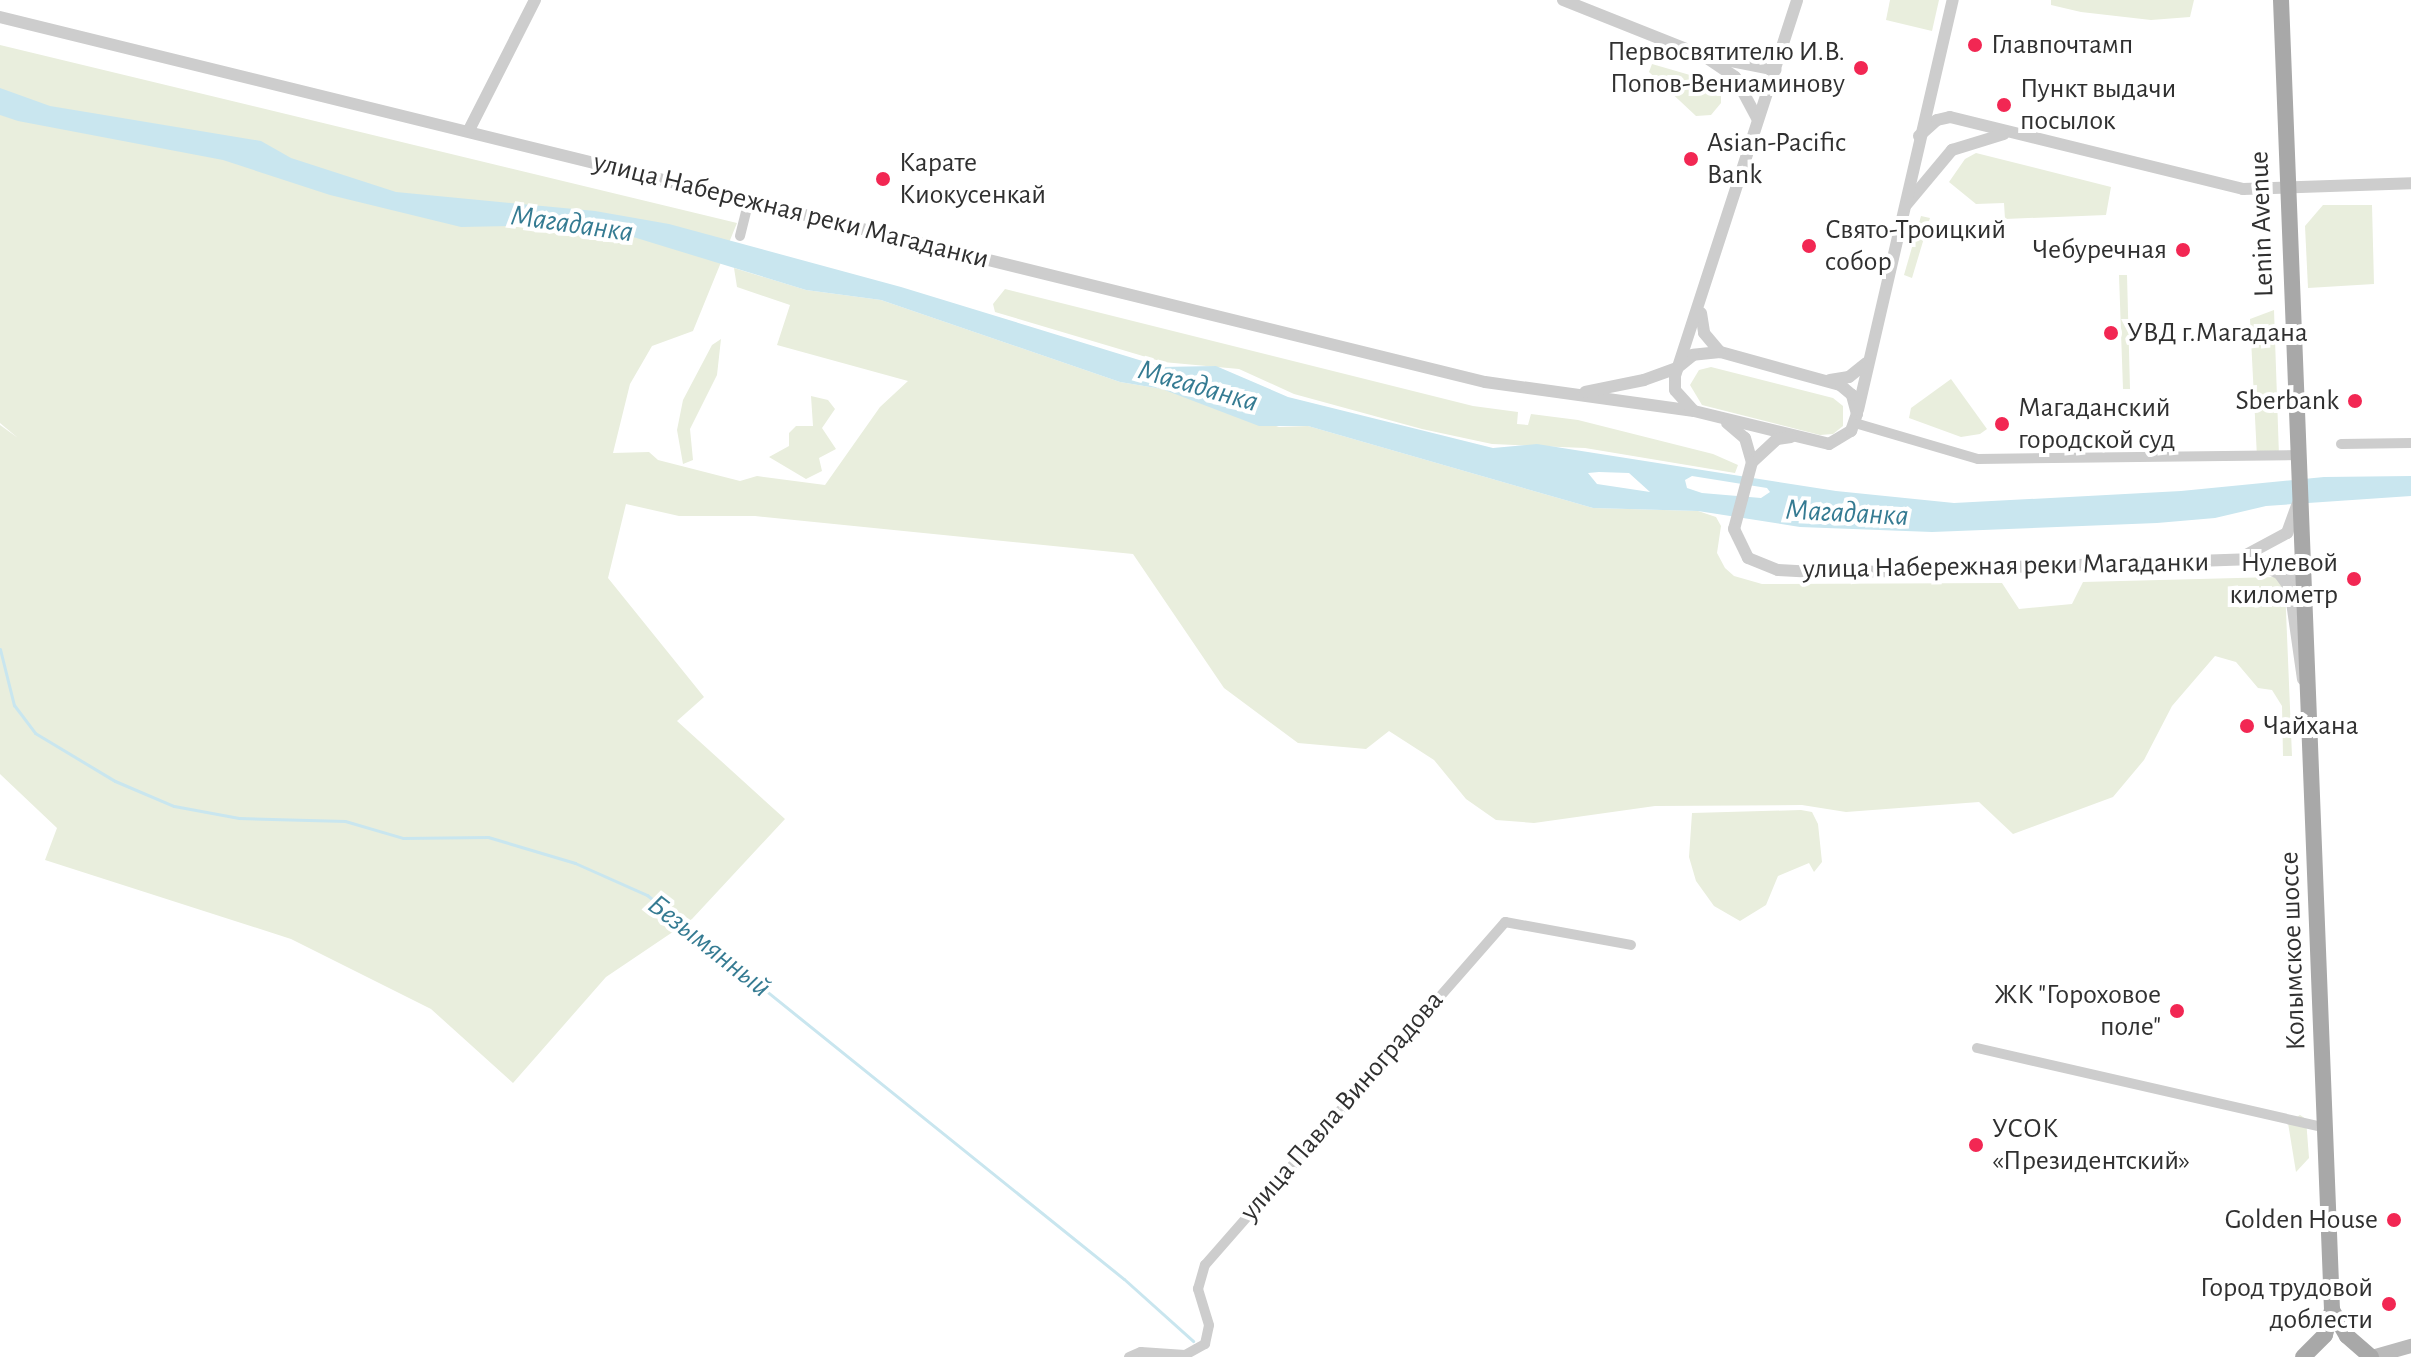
<!DOCTYPE html>
<meta charset="utf-8">
<style>
body{margin:0}
#map{position:relative;width:2411px;height:1357px;overflow:hidden;background:#fff;font-family:"Alegreya Sans",sans-serif}
div>[style]{position:absolute}
.green>*{inset:0;background:#e9eedd}
.water>*{inset:0;background:#c9e6ef}
.stream>*{height:3px;margin:-1.5px;padding:0 1.5px;transform-origin:1.5px;border-radius:1.5px;background:#c9e6ef}
.minor>*{height:10px;margin:-5px;padding:0 5px;transform-origin:5px;border-radius:5px;background:#cdcdcd}
.tertiary>*{height:12px;margin:-6px;padding:0 6px;transform-origin:6px;border-radius:6px;background:#cdcdcd}
.secondary>*{height:14px;margin:-7px;padding:0 7px;transform-origin:7px;border-radius:7px;background:#bababa}
.primary>*{height:16px;margin:-8px;padding:0 8px;transform-origin:8px;border-radius:8px;background:#a8a8a8}
.dots>*{width:22px;height:22px;translate:-50% -50%;box-sizing:border-box;border:4px solid #fff;border-radius:50%}
span{translate:-50% -50%;white-space:nowrap;text-align:center;line-height:1.15;-webkit-text-stroke:8px #fff;paint-order:stroke}
.poi-label{font-size:28px;color:#303030}
.left{translate:0 -50%;text-align:left}
.right{translate:-100% -50%;text-align:right}
.street-label{font-size:28px;color:#303030}
.water-label{font-size:30px;color:#357b92;font-style:italic}
</style>
<div id="map">
<div class="green">
<i style="clip-path:polygon(1890px 0,1939px 0,1932px 31px,1886px 20px)"></i>
<i style="clip-path:polygon(2051px 0,2194px 0,2190px 17px,2151px 20px,2081px 12px,2051px 5px)"></i>
<i style="clip-path:polygon(0 45px,737px 223px,693px 331px,652px 346px,630px 384px,613px 453px,649px 452px,658px 460px,740px 481px,757px 476px,825px 485px,880px 407px,908px 381px,777px 345px,790px 305px,737px 287px,734px 268px,806px 290px,881px 300px,1120px 382px,1162px 389px,1279px 427px,1308px 426px,1593px 508px,1698px 511px,1716px 517px,1721px 526px,1717px 553px,1725px 568px,1734px 576px,1762px 584px,2002px 583px,2019px 609px,2072px 604px,2083px 582px,2276px 577px,2285px 587px,2292px 756px,2283px 756px,2282px 706px,2272px 690px,2258px 688px,2236px 662px,2215px 656px,2172px 706px,2144px 760px,2113px 797px,2013px 834px,1979px 802px,1846px 812px,1802px 805px,1655px 806px,1534px 823px,1496px 820px,1466px 799px,1434px 760px,1389px 731px,1366px 749px,1298px 743px,1224px 688px,1133px 554px,755px 516px,679px 516px,626px 504px,608px 578px,704px 697px,677px 721px,785px 819px,692px 919px,606px 977px,513px 1083px,431px 1009px,291px 939px,45px 860px,57px 828px,0 774px,0 425px,18px 438px,0 423px)"></i>
<i style="clip-path:polygon(1652px 64px,1721px 84px,1721px 103px,1711px 115px,1696px 116px,1649px 72px)"></i>
<i style="clip-path:polygon(1976px 153px,2111px 187px,2106px 215px,2005px 219px,2004px 203px,1976px 204px,1949px 182px,1965px 159px)"></i>
<i style="clip-path:polygon(2323px 205px,2372px 205px,2374px 284px,2308px 288px,2305px 226px)"></i>
<i style="clip-path:polygon(1921px 216px,1930px 218px,1912px 278px,1904px 275px)"></i>
<i style="clip-path:polygon(2119px 275px,2127px 275px,2130px 389px,2123px 389px)"></i>
<i style="clip-path:polygon(1005px 289px,1473px 406px,1518px 412px,1517px 424px,1528px 425px,1531px 414px,1578px 420px,1713px 454px,1738px 465px,1735px 473px,1585px 448px,1492px 444px,1422px 429px,1294px 394px,1239px 369px,1163px 362px,995px 312px,993px 304px)"></i>
<i style="clip-path:polygon(2274px 310px,2279px 456px,2257px 457px,2250px 319px)"></i>
<i style="clip-path:polygon(721px 339px,717px 375px,690px 429px,693px 460px,683px 464px,677px 430px,683px 400px,712px 345px)"></i>
<i style="clip-path:polygon(1711px 367px,1833px 398px,1843px 406px,1843px 426px,1833px 434px,1820px 435px,1702px 405px,1690px 385px,1699px 370px)"></i>
<i style="clip-path:polygon(1951px 379px,1987px 429px,1980px 434px,1961px 437px,1909px 418px,1911px 408px)"></i>
<i style="clip-path:polygon(811px 396px,828px 400px,835px 409px,822px 428px,836px 449px,819px 458px,822px 471px,806px 479px,769px 457px,789px 446px,789px 433px,796px 426px,813px 426px)"></i>
<i style="clip-path:polygon(1801px 810px,1812px 812px,1818px 824px,1822px 862px,1814px 872px,1809px 863px,1778px 876px,1766px 905px,1740px 921px,1714px 906px,1696px 881px,1689px 857px,1692px 813px)"></i>
<i style="clip-path:polygon(2300px 1115px,2306px 1119px,2309px 1158px,2296px 1172px,2288px 1123px)"></i>
</div>
<div class="water">
<i style="clip-path:polygon(evenodd,0 88px,50px 106px,261px 141px,291px 158px,396px 192px,595px 211px,669px 224px,901px 287px,1162px 367px,1216px 366px,1288px 397px,1493px 448px,1537px 444px,1836px 491px,1954px 503px,2181px 491px,2324px 477px,2411px 476px,2411px 496px,2266px 506px,2215px 518px,2157px 523px,1932px 532px,1800px 527px,1698px 511px,1593px 508px,1308px 426px,1259px 426px,1162px 389px,1120px 382px,881px 300px,806px 290px,630px 236px,561px 225px,461px 227px,330px 195px,223px 160px,18px 121px,0 115px,0 88px,1599px 472px,1629px 473px,1650px 492px,1597px 484px,1588px 473px,1599px 472px,0 88px,1692px 476px,1767px 488px,1770px 492px,1761px 498px,1702px 493px,1687px 488px,1685px 480px,1692px 476px)"></i>
</div>
<div class="stream">
<i style="left:0;top:649px;width:58px;rotate:76deg"></i>
<i style="left:14px;top:705px;width:35px;rotate:53deg"></i>
<i style="left:35px;top:733px;width:93px;rotate:31deg"></i>
<i style="left:115px;top:781px;width:64px;rotate:23deg"></i>
<i style="left:174px;top:806px;width:66px;rotate:10.5deg"></i>
<i style="left:239px;top:818px;width:106px;rotate:1.6deg"></i>
<i style="left:345px;top:821px;width:60px;rotate:16.3deg"></i>
<i style="left:403px;top:838px;width:85px;rotate:-0.7deg"></i>
<i style="left:488px;top:837px;width:91px;rotate:16.6deg"></i>
<i style="left:575px;top:863px;width:79px;rotate:24deg"></i>
<i style="left:647px;top:895px;width:612px;rotate:38.84deg"></i>
<i style="left:1124px;top:1279px;width:93px;rotate:41.9deg"></i>
</div>
<div class="minor">
<i style="left:740px;top:236px;width:36px;rotate:-76deg"></i>
<i style="left:1855px;top:423px;width:128px;rotate:16.3deg"></i>
<i style="left:1978px;top:459px;width:321px;rotate:-0.7deg"></i>
<i style="left:2341px;top:444px;width:70px;rotate:-0.8deg"></i>
<i style="left:1977px;top:1048px;width:357px;rotate:12.9deg"></i>
<i style="left:1129px;top:1357px;width:13px;rotate:-23deg"></i>
<i style="left:1141px;top:1352px;width:44px;rotate:3.9deg"></i>
<i style="left:1185px;top:1355px;width:23px;rotate:-29deg"></i>
<i style="left:1205px;top:1344px;width:19px;rotate:-78deg"></i>
<i style="left:1209px;top:1325px;width:38px;rotate:-107deg"></i>
<i style="left:1198px;top:1289px;width:25px;rotate:-74deg"></i>
<i style="left:1205px;top:1265px;width:456px;rotate:-48.8deg"></i>
<i style="left:1505px;top:922px;width:128px;rotate:10.3deg"></i>
</div>
<div class="tertiary">
<i style="left:1563px;top:0;width:149px;rotate:21.7deg"></i>
<i style="left:1701px;top:55px;width:76px;rotate:11.3deg"></i>
<i style="left:0;top:17px;width:1529px;rotate:13.81deg"></i>
<i style="left:1485px;top:382px;width:211px;rotate:7.9deg"></i>
<i style="left:1694px;top:411px;width:139px;rotate:13.7deg"></i>
<i style="left:1829px;top:444px;width:26px;rotate:-31deg"></i>
<i style="left:1851px;top:431px;width:18px;rotate:-71deg"></i>
<i style="left:1857px;top:414px;width:20px;rotate:-105deg"></i>
<i style="left:1852px;top:395px;width:16px;rotate:-140deg"></i>
<i style="left:1840px;top:385px;width:124px;rotate:-164.6deg"></i>
<i style="left:1720px;top:352px;width:27px;rotate:174deg"></i>
<i style="left:1693px;top:355px;width:21px;rotate:141deg"></i>
<i style="left:1677px;top:368px;width:35px;rotate:160deg"></i>
<i style="left:1644px;top:380px;width:60px;rotate:168.5deg"></i>
<i style="left:1707px;top:58px;width:34px;rotate:34deg"></i>
<i style="left:1735px;top:77px;width:47px;rotate:61.8deg"></i>
<i style="left:469px;top:130px;width:146px;rotate:-63.1deg"></i>
<i style="left:1919px;top:136px;width:24px;rotate:-42deg"></i>
<i style="left:1937px;top:120px;width:13px;rotate:-13deg"></i>
<i style="left:1950px;top:117px;width:302px;rotate:13.8deg"></i>
<i style="left:2243px;top:189px;width:168px;rotate:-2deg"></i>
<i style="left:1906px;top:205px;width:72px;rotate:-50.1deg"></i>
<i style="left:1952px;top:150px;width:54px;rotate:-17.1deg"></i>
<i style="left:1701px;top:313px;width:20px;rotate:81deg"></i>
<i style="left:1704px;top:333px;width:25px;rotate:50deg"></i>
<i style="left:1830px;top:380px;width:19px;rotate:-9deg"></i>
<i style="left:1849px;top:377px;width:22px;rotate:-39deg"></i>
<i style="left:1692px;top:409px;width:25px;rotate:-132deg"></i>
<i style="left:1675px;top:390px;width:14px;rotate:-90deg"></i>
<i style="left:1675px;top:376px;width:395px;rotate:-72deg"></i>
<i style="left:1858px;top:410px;width:421px;rotate:-77deg"></i>
<i style="left:1727px;top:423px;width:23px;rotate:40deg"></i>
<i style="left:1745px;top:438px;width:25px;rotate:74deg"></i>
<i style="left:1791px;top:437px;width:14px;rotate:172deg"></i>
<i style="left:1777px;top:439px;width:34px;rotate:137deg"></i>
<i style="left:1752px;top:462px;width:69px;rotate:105deg"></i>
<i style="left:1734px;top:529px;width:32px;rotate:64deg"></i>
<i style="left:1748px;top:558px;width:32px;rotate:22deg"></i>
<i style="left:1778px;top:570px;width:55px;rotate:3.1deg"></i>
<i style="left:1833px;top:573px;width:422px;rotate:-1.9deg"></i>
<i style="left:2255px;top:559px;width:32px;rotate:13deg"></i>
<i style="left:2286px;top:566px;width:24px;rotate:48deg"></i>
<i style="left:2246px;top:555px;width:47px;rotate:-28.2deg"></i>
<i style="left:2287px;top:533px;width:30px;rotate:-70deg"></i>
<i style="left:2263px;top:566px;width:17px;rotate:24deg"></i>
<i style="left:2279px;top:573px;width:19px;rotate:54deg"></i>
<i style="left:2290px;top:588px;width:92px;rotate:81.9deg"></i>
</div>
<div class="secondary">
<i style="left:2372px;top:1357px;width:41px;rotate:-15.8deg"></i>
</div>
<div class="primary">
<i style="left:2281px;top:0;width:1311px;rotate:87.77deg"></i>
<i style="left:2332px;top:1310px;width:26px;rotate:106deg"></i>
<i style="left:2325px;top:1335px;width:31px;rotate:135deg"></i>
<i style="left:2332px;top:1310px;width:30px;rotate:60deg"></i>
<i style="left:2347px;top:1336px;width:32px;rotate:41deg"></i>
</div>
<div class="dots">
<i style="left:1975px;top:45px;background:#f22753"></i>
<i style="left:1861px;top:68px;background:#f22753"></i>
<i style="left:2004px;top:105px;background:#f22753"></i>
<i style="left:1691px;top:159px;background:#f22753"></i>
<i style="left:883px;top:179px;background:#f22753"></i>
<i style="left:1809px;top:246px;background:#f22753"></i>
<i style="left:2183px;top:250px;background:#f22753"></i>
<i style="left:2111px;top:333px;background:#f22753"></i>
<i style="left:2355px;top:401px;background:#f22753"></i>
<i style="left:2002px;top:424px;background:#f22753"></i>
<i style="left:2354px;top:579px;background:#f22753"></i>
<i style="left:2247px;top:726px;background:#f22753"></i>
<i style="left:2177px;top:1011px;background:#f22753"></i>
<i style="left:1976px;top:1145px;background:#f22753"></i>
<i style="left:2394px;top:1220px;background:#f22753"></i>
<i style="left:2389px;top:1304px;background:#f22753"></i>
</div>
<div class="poi-label">
<span class="left" style="left:1991px;top:45px">Главпочтамп</span>
<span class="right" style="left:1845px;top:68px">Первосвятителю И.В.<br>Попов-Вениаминову</span>
<span class="left" style="left:2020px;top:105px">Пункт выдачи<br>посылок</span>
<span class="left" style="left:1707px;top:159px">Asian-Pacific<br>Bank</span>
<span class="left" style="left:899px;top:179px">Карате<br>Киокусенкай</span>
<span class="left" style="left:1825px;top:246px">Свято-Троицкий<br>собор</span>
<span class="right" style="left:2167px;top:250px">Чебуречная</span>
<span class="left" style="left:2127px;top:333px">УВД г.Магадана</span>
<span class="right" style="left:2339px;top:401px">Sberbank</span>
<span class="left" style="left:2018px;top:424px">Магаданский<br>городской суд</span>
<span class="right" style="left:2338px;top:579px">Нулевой<br>километр</span>
<span class="left" style="left:2263px;top:726px">Чайхана</span>
<span class="right" style="left:2161px;top:1011px">ЖК "Гороховое<br>поле"</span>
<span class="left" style="left:1992px;top:1145px">УСОК<br>«Президентский»</span>
<span class="right" style="left:2378px;top:1220px">Golden House</span>
<span class="right" style="left:2373px;top:1304px">Город трудовой<br>доблести</span>
</div>
<div class="street-label">
<span style="left:791px;top:211px;rotate:14deg">улица Набережная реки Магаданки</span>
<span style="left:2262px;top:224px;rotate:-92deg">Lenin Avenue</span>
<span style="left:2006px;top:566px;rotate:-1deg">улица Набережная реки Магаданки</span>
<span style="left:2293px;top:951px;rotate:-92deg">Колымское шоссе</span>
<span style="left:1342px;top:1106px;rotate:-49deg">улица Павла Виноградова</span>
</div>
<div class="water-label">
<span style="left:572px;top:224px;rotate:8deg">Магаданка</span>
<span style="left:1198px;top:386px;rotate:16deg">Магаданка</span>
<span style="left:1847px;top:513px;rotate:3deg">Магаданка</span>
<span style="left:709px;top:946px;rotate:38deg">Безымянный</span>
</div>
</div>
